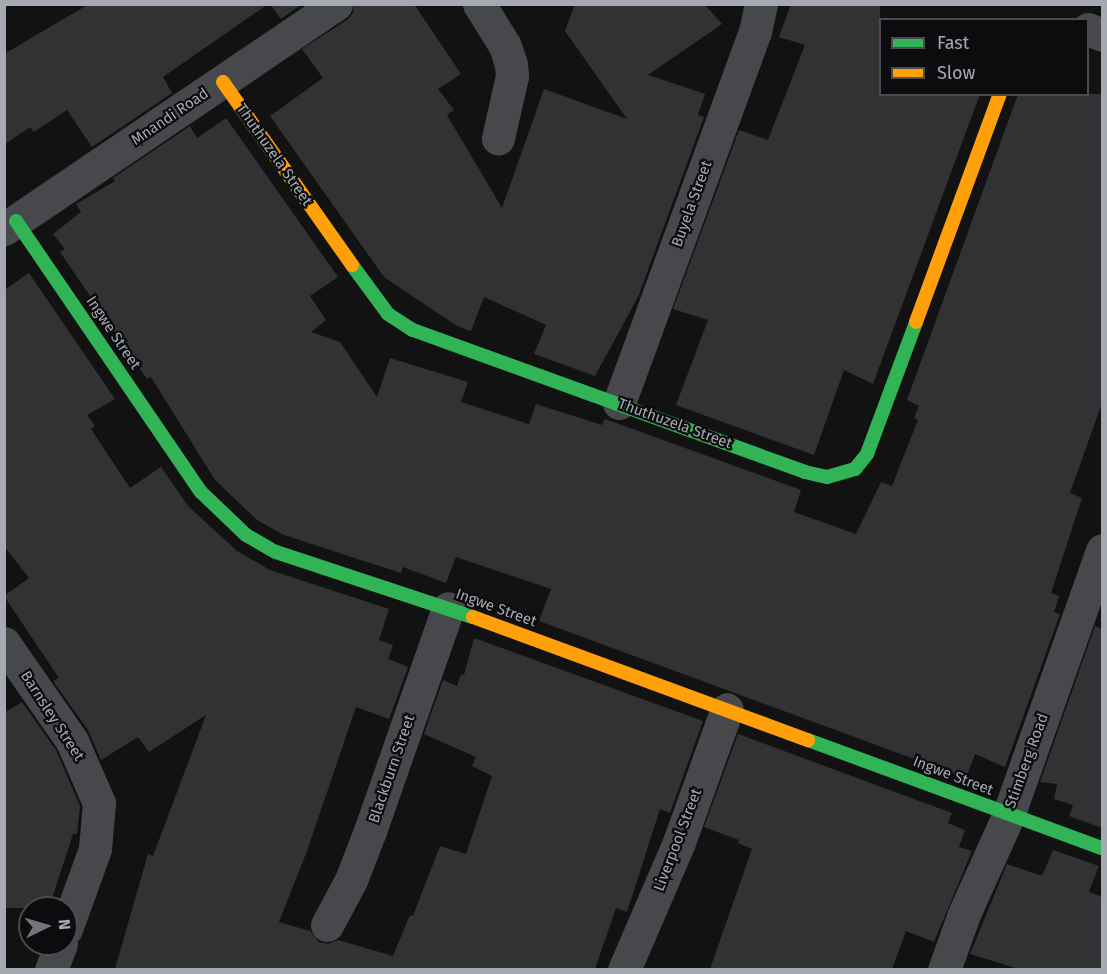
<!DOCTYPE html>
<style>
body{margin:0}
#map{position:relative;width:1107px;height:974px;overflow:hidden;background:#121212;font-family:"Fira Sans",sans-serif}
div>[style]{position:absolute}
.building>*{inset:0;background:#323235}
.street>*{height:33px;margin:-16.5px;padding:0 16.5px;transform-origin:16.5px;border-radius:16.5px;background:#46484b}
.fast>*{height:14px;margin:-7px;padding:0 7px;transform-origin:7px;border-radius:7px;background:#30b455}
.slow>*{height:14px;margin:-7px;padding:0 7px;transform-origin:7px;border-radius:7px;background:#ff9f0a}
span{translate:-50% -50%;white-space:nowrap;text-align:center;line-height:1.15;-webkit-text-stroke:4.5px #0c0c0e;paint-order:stroke}
.street-label{font-size:15px;color:#a4a9b2}
.frame{position:absolute;inset:0;border:6px solid #a4a9b2;pointer-events:none}
.legend{position:absolute;left:879px;top:18px;width:210px;height:78px;box-sizing:border-box;background:#0c0c0e;border:2px solid #494b50;margin:0;padding:8px 10px;list-style:none;font-size:18px;color:#a4a9b2}
.legend li{display:flex;align-items:center;gap:12px;height:30px}
.legend b{width:30px;border:2px solid #494b50}
.north{position:absolute;left:18px;top:896px;width:60px;height:60px;box-sizing:border-box;background:#0c0c0e;border:2px solid #494b50;border-radius:50%;rotate:85deg;font-size:16px;font-weight:700;line-height:24px;text-align:center;color:#a4a9b2}
.north::after{content:'';display:block;margin:auto;width:21px;height:27px;background:#71747a;clip-path:polygon(50% 0,100% 100%,50% 72%,0 100%)}
</style>
<div id="map">
<div class="building">
<i style="clip-path:polygon(89px 4px,268px 4px,163px 77px,172px 93px,92px 147px,67px 110px,34px 132px,30px 127px,4px 145px,4px 54px)"></i>
<i style="clip-path:polygon(270px 4px,302px 4px,281px 19px)"></i>
<i style="clip-path:polygon(354px 4px,414px 4px,461px 74px,438px 89px,454px 110px,447px 115px,502px 208px,544px 89px,627px 119px,565px 31px,575px 4px,704px 4px,722px 24px,648px 75px,705px 94px,698px 115px,704px 117px,638px 297px,595px 376px,534px 354px,546px 325px,484px 297px,471px 331px,457px 326px,384px 277px,270px 116px,323px 78px,302px 49px,347px 20px,353px 13px)"></i>
<i style="clip-path:polygon(791px 4px,880px 4px,880px 94px,980px 94px,873px 384px,844px 370px,814px 455px,676px 405px,708px 320px,673px 309px,739px 130px,768px 140px,805px 45px,779px 37px)"></i>
<i style="clip-path:polygon(1018px 94px,1102px 94px,1102px 403px,1070px 493px,1082px 498px,1051px 593px,1059px 596px,1054px 612px,1060px 614px,1005px 767px,975px 754px,966px 778px,539px 621px,551px 589px,456px 557px,446px 583px,403px 567px,401px 573px,284px 535px,257px 520px,215px 480px,151px 377px,147px 379px,60px 252px,65px 249px,53px 234px,81px 212px,76px 204px,115px 181px,113px 178px,190px 126px,197px 138px,226px 118px,338px 277px,310px 296px,326px 320px,311px 332px,340px 342px,377px 397px,390px 358px,468px 382px,461px 402px,529px 424px,536px 404px,602px 425px,605px 419px,801px 490px,794px 512px,856px 534px,881px 482px,892px 486px,918px 420px,914px 418px,919px 406px,907px 400px)"></i>
<i style="clip-path:polygon(29px 273px,115px 399px,87px 415px,95px 426px,91px 429px,130px 488px,161px 467px,188px 506px,237px 551px,270px 570px,389px 609px,379px 640px,393px 645px,388px 659px,408px 667px,389px 719px,356px 707px,307px 851px,279px 922px,310px 931px,319px 942px,328px 944px,338px 940px,393px 956px,410px 915px,413px 916px,440px 846px,466px 854px,492px 776px,472px 766px,476px 757px,424px 734px,443px 680px,457px 686px,461px 674px,464px 675px,474px 638px,703px 721px,670px 813px,660px 809px,627px 912px,616px 908px,595px 969px,115px 969px,148px 854px,153px 856px,206px 715px,149px 752px,138px 737px,101px 760px,88px 730px,53px 681px,59px 678px,4px 596px,29px 578px,4px 546px,4px 290px)"></i>
<i style="clip-path:polygon(1095px 626px,1102px 629px,1102px 828px,1069px 816px,1073px 805px,1054px 799px,1057px 784px,1040px 782px)"></i>
<i style="clip-path:polygon(22px 702px,56px 750px,80px 806px,77px 834px,73px 834px,49px 908px,4px 908px,4px 713px)"></i>
<i style="clip-path:polygon(738px 734px,952px 813px,948px 823px,965px 830px,959px 847px,972px 851px,934px 942px,906px 931px,892px 969px,710px 969px,752px 849px,738px 843px,739px 840px,704px 827px)"></i>
<i style="clip-path:polygon(1053px 850px,1099px 866px,1089px 892px,1102px 897px,1102px 969px,1019px 969px,970px 954px,1007px 864px,1042px 876px)"></i>
</div>
<div class="street">
<i style="left:479px;top:4px;width:49px;rotate:58.2deg"></i>
<i style="left:505px;top:46px;width:19px;rotate:72deg"></i>
<i style="left:511px;top:64px;width:12px;rotate:85deg"></i>
<i style="left:512px;top:76px;width:64px;rotate:102.7deg"></i>
<i style="left:1088px;top:29px;width:15px;rotate:23deg"></i>
<i style="left:4px;top:229px;width:401px;rotate:-34.1deg"></i>
<i style="left:619px;top:403px;width:395px;rotate:-69.9deg"></i>
<i style="left:755px;top:32px;width:29px;rotate:-78deg"></i>
<i style="left:4px;top:643px;width:119px;rotate:55.2deg"></i>
<i style="left:72px;top:741px;width:68px;rotate:66.5deg"></i>
<i style="left:99px;top:803px;width:46px;rotate:95deg"></i>
<i style="left:95px;top:849px;width:85px;rotate:109.9deg"></i>
<i style="left:327px;top:925px;width:51px;rotate:-61.9deg"></i>
<i style="left:351px;top:880px;width:53px;rotate:-68.8deg"></i>
<i style="left:370px;top:831px;width:236px;rotate:-70.7deg"></i>
<i style="left:51px;top:970px;width:28px;rotate:-69deg"></i>
<i style="left:624px;top:970px;width:139px;rotate:-66.7deg"></i>
<i style="left:679px;top:842px;width:141px;rotate:-70.2deg"></i>
<i style="left:944px;top:970px;width:59px;rotate:-70.3deg"></i>
<i style="left:964px;top:914px;width:107px;rotate:-65.8deg"></i>
<i style="left:1008px;top:816px;width:282px;rotate:-70.5deg"></i>
</div>
<div class="fast">
<i style="left:16px;top:221px;width:328px;rotate:55.7deg"></i>
<i style="left:201px;top:492px;width:62px;rotate:43.7deg"></i>
<i style="left:246px;top:535px;width:34px;rotate:30deg"></i>
<i style="left:276px;top:552px;width:207px;rotate:18.3deg"></i>
<i style="left:352px;top:265px;width:61px;rotate:53.7deg"></i>
<i style="left:388px;top:314px;width:30px;rotate:33deg"></i>
<i style="left:413px;top:330px;width:417px;rotate:19.9deg"></i>
<i style="left:805px;top:472px;width:23px;rotate:13deg"></i>
<i style="left:827px;top:477px;width:29px;rotate:-16deg"></i>
<i style="left:855px;top:469px;width:19px;rotate:-51deg"></i>
<i style="left:867px;top:454px;width:141px;rotate:-69.6deg"></i>
<i style="left:808px;top:740px;width:313px;rotate:20.2deg"></i>
</div>
<div class="slow">
<i style="left:223px;top:82px;width:224px;rotate:54.8deg"></i>
<i style="left:916px;top:322px;width:243px;rotate:-69.8deg"></i>
<i style="left:473px;top:617px;width:357px;rotate:20.2deg"></i>
</div>
<div class="street-label">
<span style="left:170px;top:117px;rotate:-34deg">Mnandi Road</span>
<span style="left:274px;top:155px;rotate:55deg">Thuthuzela Street</span>
<span style="left:692px;top:204px;rotate:-70deg">Buyela Street</span>
<span style="left:113px;top:333px;rotate:56deg">Ingwe Street</span>
<span style="left:675px;top:424px;rotate:20deg">Thuthuzela Street</span>
<span style="left:496px;top:608px;rotate:20deg">Ingwe Street</span>
<span style="left:52px;top:716px;rotate:57deg">Barnsley Street</span>
<span style="left:1027px;top:761px;rotate:-70deg">Stimberg Road</span>
<span style="left:392px;top:769px;rotate:-71deg">Blackburn Street</span>
<span style="left:953px;top:776px;rotate:21deg">Ingwe Street</span>
<span style="left:678px;top:840px;rotate:-69deg">Liverpool Street</span>
</div>
<div class="frame"></div>
<ul class="legend">
<li><b style="height:8px;background:#30b455"></b>Fast</li>
<li><b style="height:8px;background:#ff9f0a"></b>Slow</li>
</ul>
<div class="north">N</div>
</div>
